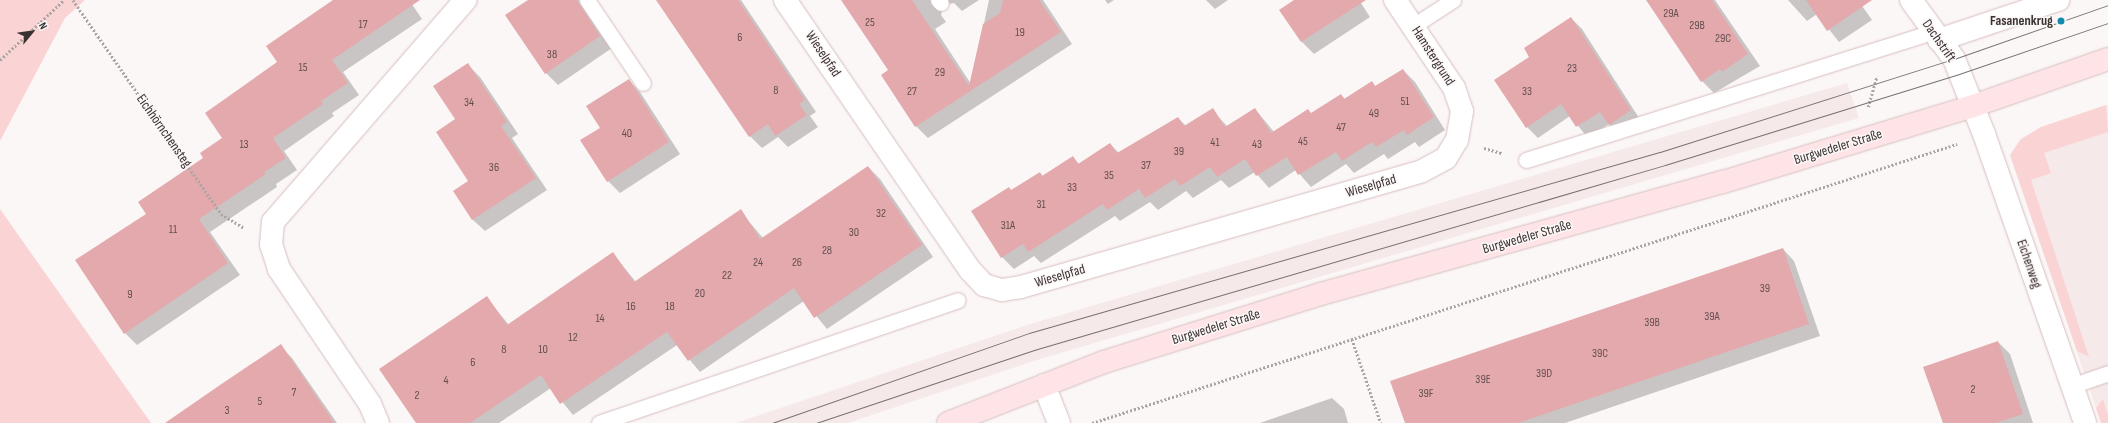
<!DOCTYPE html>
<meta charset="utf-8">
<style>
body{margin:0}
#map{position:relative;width:2108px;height:423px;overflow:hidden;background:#fcf7f7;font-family:"Sofia Sans Condensed",sans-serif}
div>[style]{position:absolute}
.built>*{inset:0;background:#f6e9e9}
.green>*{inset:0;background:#fad3d5}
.shadow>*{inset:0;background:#0003}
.building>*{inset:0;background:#e4a9ac}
.path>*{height:2.5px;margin-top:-1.25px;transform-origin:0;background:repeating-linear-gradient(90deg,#aca5a5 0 2px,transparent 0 4px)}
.roads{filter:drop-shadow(0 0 1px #d6bebf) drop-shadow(0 0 1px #d6bebf)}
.lane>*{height:15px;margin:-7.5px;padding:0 7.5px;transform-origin:7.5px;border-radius:7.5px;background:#fff}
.street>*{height:22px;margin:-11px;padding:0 11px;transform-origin:11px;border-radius:11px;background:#fff}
.secondary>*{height:22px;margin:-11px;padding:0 11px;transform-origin:11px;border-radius:11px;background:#fee4e6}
.tram>*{height:1px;margin:-0.5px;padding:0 0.5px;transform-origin:0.5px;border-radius:0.5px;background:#787171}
.dots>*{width:11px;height:11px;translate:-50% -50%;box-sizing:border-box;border:2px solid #fcf7f7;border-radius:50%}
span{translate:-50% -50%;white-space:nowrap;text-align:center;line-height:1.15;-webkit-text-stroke:3px #fcf7f7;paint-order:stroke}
.number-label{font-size:12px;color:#644f50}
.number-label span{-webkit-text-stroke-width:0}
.poi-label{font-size:14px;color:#3a3131;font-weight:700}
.right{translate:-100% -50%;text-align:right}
.street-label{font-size:14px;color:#3a3131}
.north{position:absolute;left:12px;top:12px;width:40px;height:40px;-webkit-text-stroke:3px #fcf7f7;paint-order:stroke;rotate:61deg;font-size:11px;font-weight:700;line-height:16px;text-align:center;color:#3a3131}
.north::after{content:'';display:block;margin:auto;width:14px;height:18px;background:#3a3131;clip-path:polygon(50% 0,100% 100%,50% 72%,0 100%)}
</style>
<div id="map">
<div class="built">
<i style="clip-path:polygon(1847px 83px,1859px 118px,1037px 360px,848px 423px,736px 423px,1027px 325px)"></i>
<i style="clip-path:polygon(2108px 105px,2108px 423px,2101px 423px,2010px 155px,2021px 139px,2041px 127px)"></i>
</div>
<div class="green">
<i style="clip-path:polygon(0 0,85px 0,65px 18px,0 141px)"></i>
<i style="clip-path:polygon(2106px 105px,2108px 132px,2044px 153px,2051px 173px,2031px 180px,2089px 357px,2077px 351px,2010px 155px,2021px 139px,2041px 127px)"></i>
<i style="clip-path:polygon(0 209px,151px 423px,0 423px)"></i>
<i style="clip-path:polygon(2103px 399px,2108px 415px,2108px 423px,2101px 423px,2096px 408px)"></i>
</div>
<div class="shadow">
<i style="clip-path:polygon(333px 0,409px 0,422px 19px,343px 72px,359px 95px,332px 113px,334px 116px,284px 151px,297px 170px,276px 184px,277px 187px,210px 232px,240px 275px,137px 345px,125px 333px,147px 214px,223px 138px,279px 62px)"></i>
<i style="clip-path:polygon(530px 0,579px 0,612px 48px,558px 85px,546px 73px)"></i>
<i style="clip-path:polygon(657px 0,741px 0,816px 112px,810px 116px,818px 127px,788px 147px,778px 137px,762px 148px,750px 136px)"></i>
<i style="clip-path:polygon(842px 0,979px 0,962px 11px,954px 3px,944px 5px,941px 15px,946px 22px,935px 29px,971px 84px,989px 0,1043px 0,1072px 44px,928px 138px,916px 126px,883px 75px,890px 70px)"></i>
<i style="clip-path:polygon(1105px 0,1114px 0,1108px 4px)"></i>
<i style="clip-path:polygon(1206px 0,1228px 0,1215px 9px)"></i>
<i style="clip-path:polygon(1296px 0,1359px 0,1370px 17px,1314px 54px,1302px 42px,1281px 10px)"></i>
<i style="clip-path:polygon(1648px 0,1715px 0,1760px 66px,1714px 93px,1702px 81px)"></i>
<i style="clip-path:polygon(1788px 0,1858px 0,1872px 20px,1839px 42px,1817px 14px,1807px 21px)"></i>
<i style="clip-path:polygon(1571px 18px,1582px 29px,1641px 121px,1620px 135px,1609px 124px,1588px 138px,1570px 116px,1538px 138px,1527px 127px,1530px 57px)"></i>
<i style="clip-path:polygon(468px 65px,480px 77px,518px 134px,512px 138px,547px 190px,485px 231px,473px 220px,454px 191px,469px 181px,457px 120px)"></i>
<i style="clip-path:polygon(1403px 70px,1415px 82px,1445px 130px,1419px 147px,1415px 142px,1388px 159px,1384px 154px,1354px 173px,1346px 164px,1311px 187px,1296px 170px,1269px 188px,1255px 172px,1229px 188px,1221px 180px,1193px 198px,1186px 191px,1158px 210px,1150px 202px,1120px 221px,1115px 216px,1041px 263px,1034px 256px,1014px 269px,1002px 257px,1009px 188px,1012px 191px,1040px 173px,1043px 176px,1073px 157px,1079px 164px,1110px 144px,1119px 153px,1178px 118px,1186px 126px,1212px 110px,1227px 126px,1255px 109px,1274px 132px,1312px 114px,1341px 95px,1345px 99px,1372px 82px,1376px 87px)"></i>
<i style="clip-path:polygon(629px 80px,640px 92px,680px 154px,620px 193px,608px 181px,601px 128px)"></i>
<i style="clip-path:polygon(868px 167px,880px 179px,933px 257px,827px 329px,804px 301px,700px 372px,677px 345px,573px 415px,551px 388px,499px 423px,417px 423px,486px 297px,509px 325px,613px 254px,636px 282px,740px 211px,763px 238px)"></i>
<i style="clip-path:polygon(1783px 249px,1794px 261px,1820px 336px,1565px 423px,1406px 423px)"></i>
<i style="clip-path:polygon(1998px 342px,2010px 354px,2033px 423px,1944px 423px)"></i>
<i style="clip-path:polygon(280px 346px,292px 358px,337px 423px,179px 423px)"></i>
<i style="clip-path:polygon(1332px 398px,1344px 409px,1348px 423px,1260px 423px)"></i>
</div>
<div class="building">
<i style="clip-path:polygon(333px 0,420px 0,332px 60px,348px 83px,321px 101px,323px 104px,273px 138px,286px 158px,264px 172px,266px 174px,199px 219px,228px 263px,124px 334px,75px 260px,146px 214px,138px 202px,203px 158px,200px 153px,222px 138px,205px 113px,277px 62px,266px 46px)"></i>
<i style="clip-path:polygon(528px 0,577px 0,600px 36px,545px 74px,505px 15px)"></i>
<i style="clip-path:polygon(656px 0,738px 0,805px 100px,799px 104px,807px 115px,775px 136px,768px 124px,749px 137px)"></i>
<i style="clip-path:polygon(841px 0,912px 0,969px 86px,983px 24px,1000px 13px,1003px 0,1039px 0,1061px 32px,915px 127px,881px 75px,888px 70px)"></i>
<i style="clip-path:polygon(1294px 0,1366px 0,1301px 42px,1279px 10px)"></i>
<i style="clip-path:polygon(1646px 0,1712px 0,1748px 54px,1722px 72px,1720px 69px,1701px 82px)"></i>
<i style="clip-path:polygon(1806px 0,1872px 0,1827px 31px)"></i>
<i style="clip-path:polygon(1571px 17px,1631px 110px,1609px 125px,1600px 112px,1576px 127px,1561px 104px,1526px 128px,1494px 80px,1529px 57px,1524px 48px)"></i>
<i style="clip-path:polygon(468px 63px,507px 122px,501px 126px,536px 178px,472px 220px,453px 191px,468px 181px,436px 132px,455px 119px,433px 86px)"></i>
<i style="clip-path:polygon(1403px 69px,1434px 117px,1407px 135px,1404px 130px,1376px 147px,1372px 142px,1342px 161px,1336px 152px,1298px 175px,1287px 157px,1256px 176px,1245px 159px,1217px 177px,1210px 167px,1180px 186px,1175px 179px,1145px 198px,1139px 189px,1107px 210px,1103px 204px,1028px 252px,1023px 244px,1001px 258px,971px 211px,1009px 187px,1011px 190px,1040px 172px,1042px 176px,1073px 156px,1078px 164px,1110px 143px,1117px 153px,1178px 117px,1184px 126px,1213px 108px,1225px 127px,1255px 108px,1271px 133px,1308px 109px,1311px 113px,1341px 94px,1344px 99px,1372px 81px,1375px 86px)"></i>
<i style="clip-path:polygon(629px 79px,669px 142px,607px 182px,580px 140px,600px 128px,586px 106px)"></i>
<i style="clip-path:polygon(868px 166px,922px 245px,814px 318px,794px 288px,688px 361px,667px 332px,560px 404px,541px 375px,470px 423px,416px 423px,379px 369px,487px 296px,507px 325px,613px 252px,634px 282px,741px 209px,760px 239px)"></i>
<i style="clip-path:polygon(1783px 248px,1809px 324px,1518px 423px,1405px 423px,1390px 381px)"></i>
<i style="clip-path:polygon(1998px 341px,2023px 414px,1996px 423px,1943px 423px,1923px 367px)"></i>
<i style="clip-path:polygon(281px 344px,334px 423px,165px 423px,220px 385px)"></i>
</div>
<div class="path">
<i style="left:73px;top:0;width:260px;rotate:55.3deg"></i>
<i style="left:221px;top:214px;width:27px;rotate:31deg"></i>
<i style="left:0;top:60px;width:88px;rotate:-43.2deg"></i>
<i style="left:1868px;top:107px;width:32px;rotate:-74deg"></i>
<i style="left:1484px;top:148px;width:19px;rotate:16deg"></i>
<i style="left:1352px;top:339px;width:89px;rotate:71deg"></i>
<i style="left:1092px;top:423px;width:909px;rotate:-17.88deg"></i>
</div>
<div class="roads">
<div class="lane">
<i style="left:587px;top:0;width:100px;rotate:56deg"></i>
<i style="left:938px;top:0;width:4px;rotate:45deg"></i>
<i style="left:1413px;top:26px;width:48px;rotate:-33deg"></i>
<i style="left:1526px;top:160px;width:427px;rotate:-17.5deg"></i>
<i style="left:2071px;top:386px;width:39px;rotate:-19deg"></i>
<i style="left:599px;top:423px;width:379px;rotate:-18.9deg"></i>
</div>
<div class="street">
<i style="left:785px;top:0;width:327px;rotate:55.6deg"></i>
<i style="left:970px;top:270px;width:21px;rotate:47deg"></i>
<i style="left:984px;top:285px;width:19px;rotate:16deg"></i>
<i style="left:1002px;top:290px;width:19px;rotate:-9deg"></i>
<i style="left:1021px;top:287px;width:417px;rotate:-16.1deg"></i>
<i style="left:1422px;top:171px;width:27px;rotate:-28deg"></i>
<i style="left:1446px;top:158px;width:21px;rotate:-59deg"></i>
<i style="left:1457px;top:140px;width:29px;rotate:-80deg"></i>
<i style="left:1462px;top:111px;width:24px;rotate:-109deg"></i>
<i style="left:1454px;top:88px;width:106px;rotate:-123.8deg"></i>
<i style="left:1911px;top:0;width:73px;rotate:53.9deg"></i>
<i style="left:1954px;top:59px;width:81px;rotate:68.2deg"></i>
<i style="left:1984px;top:134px;width:306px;rotate:70.7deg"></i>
<i style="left:1939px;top:40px;width:126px;rotate:-18.6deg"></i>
<i style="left:1044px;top:385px;width:41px;rotate:68.5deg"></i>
<i style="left:378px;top:423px;width:21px;rotate:-113deg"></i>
<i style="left:370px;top:404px;width:163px;rotate:-124deg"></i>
<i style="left:279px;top:269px;width:25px;rotate:-108deg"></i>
<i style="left:271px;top:245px;width:23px;rotate:-85deg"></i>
<i style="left:273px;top:222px;width:294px;rotate:-49.1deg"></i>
</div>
<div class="secondary">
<i style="left:948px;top:423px;width:168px;rotate:-21.4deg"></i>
<i style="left:1104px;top:362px;width:227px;rotate:-17.4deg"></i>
<i style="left:1321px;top:294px;width:417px;rotate:-15.6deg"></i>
<i style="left:1723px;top:182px;width:261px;rotate:-16.9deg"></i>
<i style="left:1973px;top:106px;width:143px;rotate:-19.2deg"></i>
</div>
</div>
<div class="tram">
<i style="left:772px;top:423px;width:272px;rotate:-19.3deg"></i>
<i style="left:1029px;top:333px;width:656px;rotate:-16.01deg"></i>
<i style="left:1660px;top:152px;width:308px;rotate:-17.6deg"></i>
<i style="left:1954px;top:59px;width:163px;rotate:-19.3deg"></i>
<i style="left:816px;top:423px;width:230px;rotate:-18.5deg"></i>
<i style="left:1034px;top:350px;width:658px;rotate:-16.34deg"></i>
<i style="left:1665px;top:165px;width:308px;rotate:-17.2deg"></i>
<i style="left:1959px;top:74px;width:157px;rotate:-18.9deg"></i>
</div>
<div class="dots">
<i style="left:2061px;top:21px;background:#1389ad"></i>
</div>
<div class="number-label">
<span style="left:1671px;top:14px">29A</span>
<span style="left:870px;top:23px">25</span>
<span style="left:363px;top:25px">17</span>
<span style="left:1697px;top:26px">29B</span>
<span style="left:1020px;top:33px">19</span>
<span style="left:740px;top:38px">6</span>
<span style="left:1723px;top:39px">29C</span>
<span style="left:552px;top:55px">38</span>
<span style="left:303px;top:68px">15</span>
<span style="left:1572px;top:69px">23</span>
<span style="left:940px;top:73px">29</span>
<span style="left:776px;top:91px">8</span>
<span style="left:912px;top:92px">27</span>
<span style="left:1527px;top:92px">33</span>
<span style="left:1405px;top:102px">51</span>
<span style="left:469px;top:103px">34</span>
<span style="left:1374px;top:114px">49</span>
<span style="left:1341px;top:128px">47</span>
<span style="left:627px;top:134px">40</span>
<span style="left:1303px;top:142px">45</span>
<span style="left:1215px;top:143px">41</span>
<span style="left:244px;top:145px">13</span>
<span style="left:1257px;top:145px">43</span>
<span style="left:1179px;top:152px">39</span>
<span style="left:1146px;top:166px">37</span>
<span style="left:494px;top:168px">36</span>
<span style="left:1109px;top:176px">35</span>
<span style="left:1072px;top:188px">33</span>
<span style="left:1041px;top:205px">31</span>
<span style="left:881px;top:214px">32</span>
<span style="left:1008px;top:226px">31A</span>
<span style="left:173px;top:230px">11</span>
<span style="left:854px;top:233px">30</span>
<span style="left:827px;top:251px">28</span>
<span style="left:758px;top:263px">24</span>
<span style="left:797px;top:263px">26</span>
<span style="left:727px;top:276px">22</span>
<span style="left:1765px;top:289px">39</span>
<span style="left:700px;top:294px">20</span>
<span style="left:130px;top:295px">9</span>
<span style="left:631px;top:307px">16</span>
<span style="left:670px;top:307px">18</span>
<span style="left:1712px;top:317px">39A</span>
<span style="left:600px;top:319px">14</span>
<span style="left:1652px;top:323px">39B</span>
<span style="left:573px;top:338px">12</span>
<span style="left:504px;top:350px">8</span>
<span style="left:543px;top:350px">10</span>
<span style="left:1600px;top:354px">39C</span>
<span style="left:473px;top:363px">6</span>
<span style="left:1544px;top:374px">39D</span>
<span style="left:1483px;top:380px">39E</span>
<span style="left:446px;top:381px">4</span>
<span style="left:1973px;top:390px">2</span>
<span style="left:294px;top:393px">7</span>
<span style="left:1426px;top:394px">39F</span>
<span style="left:417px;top:396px">2</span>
<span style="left:260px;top:402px">5</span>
<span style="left:227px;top:411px">3</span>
</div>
<div class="poi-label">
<span class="right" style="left:2053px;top:21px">Fasanenkrug</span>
</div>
<div class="street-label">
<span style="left:1939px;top:41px;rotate:55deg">Dachstrift</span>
<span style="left:823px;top:54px;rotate:56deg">Wieselpfad</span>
<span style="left:1433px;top:56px;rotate:57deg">Hamstergrund</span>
<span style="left:164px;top:131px;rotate:55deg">Eichhörnchensteg</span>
<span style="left:1838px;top:147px;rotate:-17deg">Burgwedeler Straße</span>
<span style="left:1371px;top:186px;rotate:-16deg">Wieselpfad</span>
<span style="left:1527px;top:237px;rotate:-16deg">Burgwedeler Straße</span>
<span style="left:2029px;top:264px;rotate:71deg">Eichenweg</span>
<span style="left:1060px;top:276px;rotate:-16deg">Wieselpfad</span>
<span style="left:1216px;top:327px;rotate:-17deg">Burgwedeler Straße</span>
</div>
<div class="north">N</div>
</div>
